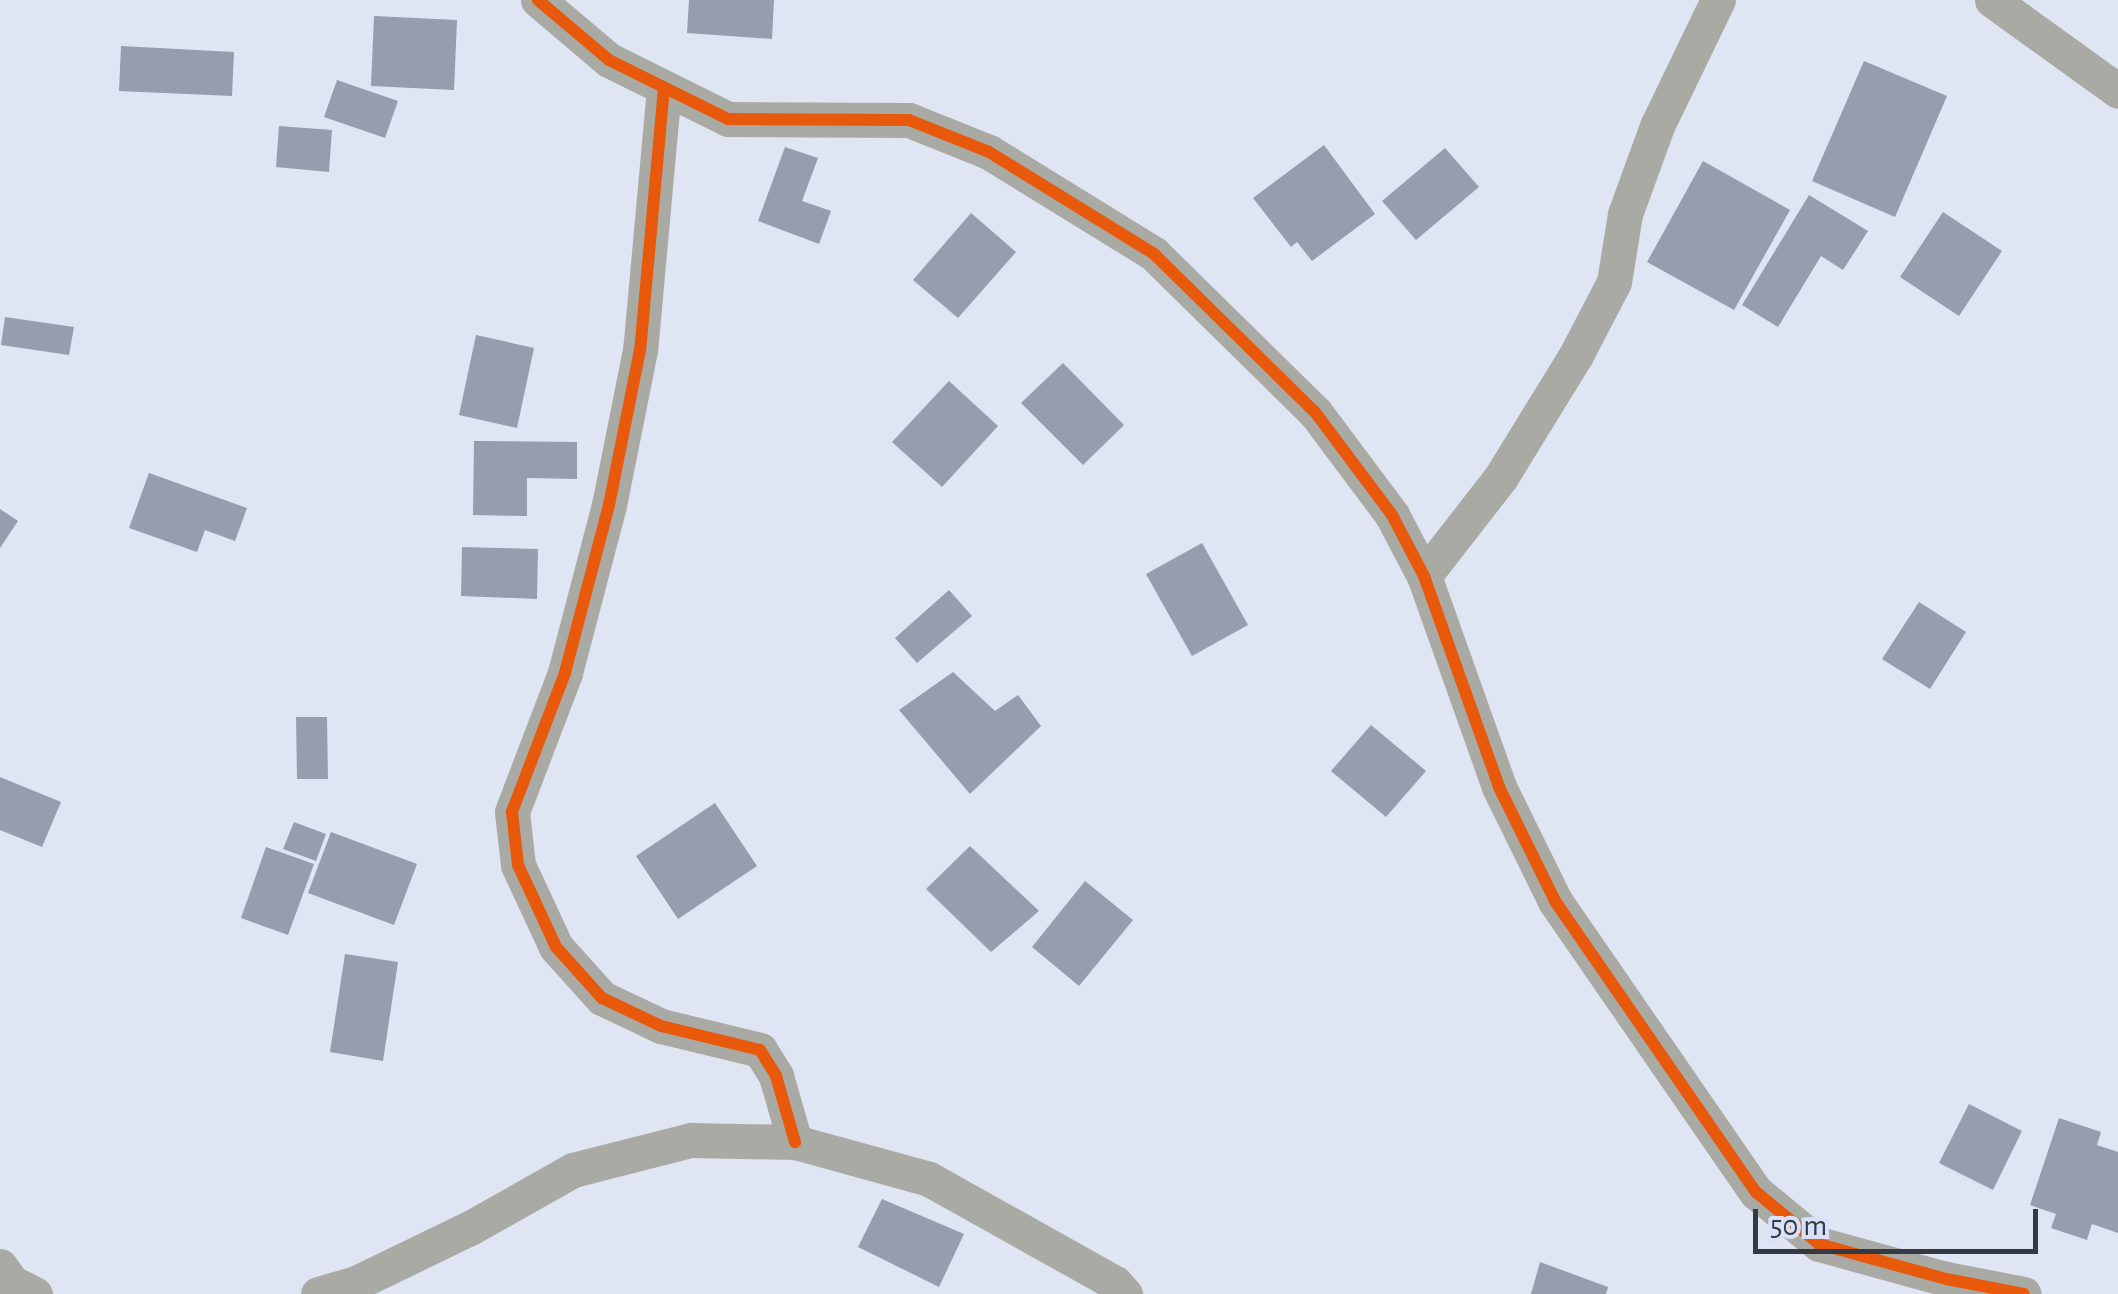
<!DOCTYPE html>
<style>
body{margin:0}
#map{position:relative;width:2118px;height:1294px;overflow:hidden;background:#dfe5f2;font-family:"Alegreya Sans",sans-serif}
div>[style]{position:absolute}
.building>*{inset:0;background:#959daf}
.minor>*{height:35px;margin:-17.5px;padding:0 17.5px;transform-origin:17.5px;border-radius:17.5px;background:#aaaaa5}
.cycleway>*{height:12px;margin:-6px;padding:0 6px;transform-origin:6px;border-radius:6px;background:#e8590c}
span{translate:-50% -50%;white-space:nowrap;text-align:center;line-height:1.15;-webkit-text-stroke:10px #d7e2fa;paint-order:stroke}
.scale{position:absolute;left:1753px;top:1209px;width:285px;height:45px;box-sizing:border-box;border:5px solid #343942;border-top:0;padding-left:12px;font-size:30px;line-height:35px;white-space:nowrap;color:#343942;-webkit-text-stroke:8px #d7e2fa;paint-order:stroke}
</style>
<div id="map">
<div class="building">
<i style="clip-path:polygon(689px 0,774px 0,772px 39px,687px 33px)"></i>
<i style="clip-path:polygon(374px 16px,457px 20px,454px 90px,371px 86px)"></i>
<i style="clip-path:polygon(121px 46px,234px 52px,232px 96px,119px 91px)"></i>
<i style="clip-path:polygon(1864px 61px,1947px 96px,1895px 217px,1812px 181px)"></i>
<i style="clip-path:polygon(337px 80px,398px 101px,385px 138px,324px 117px)"></i>
<i style="clip-path:polygon(279px 126px,332px 130px,329px 172px,276px 167px)"></i>
<i style="clip-path:polygon(1324px 145px,1375px 214px,1312px 261px,1297px 242px,1291px 247px,1253px 198px)"></i>
<i style="clip-path:polygon(785px 147px,818px 158px,802px 201px,831px 211px,819px 244px,758px 221px)"></i>
<i style="clip-path:polygon(1445px 148px,1479px 187px,1416px 240px,1382px 201px)"></i>
<i style="clip-path:polygon(1703px 161px,1790px 210px,1734px 310px,1647px 262px)"></i>
<i style="clip-path:polygon(1809px 195px,1868px 231px,1843px 270px,1821px 256px,1778px 327px,1742px 305px)"></i>
<i style="clip-path:polygon(1943px 212px,2002px 251px,1959px 316px,1900px 277px)"></i>
<i style="clip-path:polygon(971px 213px,1016px 252px,958px 318px,913px 280px)"></i>
<i style="clip-path:polygon(5px 317px,74px 327px,69px 355px,1px 345px)"></i>
<i style="clip-path:polygon(476px 335px,534px 348px,517px 428px,459px 415px)"></i>
<i style="clip-path:polygon(1063px 363px,1124px 425px,1083px 465px,1021px 403px)"></i>
<i style="clip-path:polygon(949px 381px,998px 426px,942px 487px,892px 442px)"></i>
<i style="clip-path:polygon(474px 441px,577px 442px,577px 479px,527px 478px,527px 516px,473px 515px)"></i>
<i style="clip-path:polygon(149px 473px,247px 508px,235px 541px,205px 530px,197px 552px,129px 528px)"></i>
<i style="clip-path:polygon(0 509px,18px 521px,0 548px)"></i>
<i style="clip-path:polygon(1202px 543px,1248px 625px,1192px 656px,1146px 574px)"></i>
<i style="clip-path:polygon(462px 547px,538px 549px,537px 599px,461px 596px)"></i>
<i style="clip-path:polygon(949px 590px,972px 616px,917px 663px,895px 638px)"></i>
<i style="clip-path:polygon(1919px 602px,1966px 632px,1930px 689px,1882px 659px)"></i>
<i style="clip-path:polygon(953px 672px,995px 711px,1018px 695px,1041px 726px,970px 794px,899px 710px)"></i>
<i style="clip-path:polygon(296px 717px,327px 717px,328px 779px,297px 779px)"></i>
<i style="clip-path:polygon(1371px 725px,1426px 771px,1386px 817px,1331px 771px)"></i>
<i style="clip-path:polygon(0 777px,61px 802px,42px 847px,0 830px)"></i>
<i style="clip-path:polygon(715px 803px,757px 866px,678px 919px,636px 856px)"></i>
<i style="clip-path:polygon(294px 822px,326px 834px,316px 861px,283px 849px)"></i>
<i style="clip-path:polygon(331px 832px,417px 864px,394px 925px,308px 893px)"></i>
<i style="clip-path:polygon(970px 846px,1039px 911px,991px 952px,926px 889px)"></i>
<i style="clip-path:polygon(266px 847px,314px 864px,288px 935px,241px 918px)"></i>
<i style="clip-path:polygon(1085px 881px,1133px 920px,1079px 986px,1032px 947px)"></i>
<i style="clip-path:polygon(345px 954px,398px 962px,383px 1061px,330px 1052px)"></i>
<i style="clip-path:polygon(1969px 1104px,2022px 1131px,1993px 1190px,1939px 1163px)"></i>
<i style="clip-path:polygon(2059px 1118px,2101px 1132px,2097px 1145px,2118px 1152px,2118px 1233px,2092px 1224px,2087px 1240px,2051px 1228px,2056px 1214px,2030px 1205px)"></i>
<i style="clip-path:polygon(882px 1199px,964px 1234px,939px 1287px,858px 1247px)"></i>
<i style="clip-path:polygon(1540px 1262px,1608px 1287px,1606px 1294px,1531px 1294px)"></i>
</div>
<div class="minor">
<i style="left:538px;top:0;width:93px;rotate:40.2deg"></i>
<i style="left:609px;top:60px;width:133px;rotate:26.4deg"></i>
<i style="left:728px;top:119px;width:181px;rotate:0.3deg"></i>
<i style="left:909px;top:120px;width:86px;rotate:21.8deg"></i>
<i style="left:989px;top:152px;width:194px;rotate:31.7deg"></i>
<i style="left:1154px;top:254px;width:226px;rotate:44.5deg"></i>
<i style="left:1315px;top:412px;width:129px;rotate:53.2deg"></i>
<i style="left:1392px;top:515px;width:69px;rotate:62.3deg"></i>
<i style="left:1424px;top:576px;width:224px;rotate:70.4deg"></i>
<i style="left:1499px;top:787px;width:127px;rotate:63.8deg"></i>
<i style="left:1555px;top:901px;width:354px;rotate:55.4deg"></i>
<i style="left:1756px;top:1192px;width:82px;rotate:39.5deg"></i>
<i style="left:1819px;top:1244px;width:132px;rotate:15.4deg"></i>
<i style="left:1946px;top:1279px;width:79px;rotate:10.9deg"></i>
<i style="left:1992px;top:0;width:155px;rotate:35.8deg"></i>
<i style="left:664px;top:88px;width:263px;rotate:95.2deg"></i>
<i style="left:640px;top:350px;width:158px;rotate:101.3deg"></i>
<i style="left:609px;top:505px;width:174px;rotate:104.7deg"></i>
<i style="left:565px;top:673px;width:149px;rotate:110.9deg"></i>
<i style="left:512px;top:812px;width:53px;rotate:83.5deg"></i>
<i style="left:518px;top:865px;width:90px;rotate:65.1deg"></i>
<i style="left:556px;top:947px;width:69px;rotate:48deg"></i>
<i style="left:602px;top:998px;width:65px;rotate:25.4deg"></i>
<i style="left:661px;top:1026px;width:102px;rotate:13.6deg"></i>
<i style="left:760px;top:1050px;width:31px;rotate:58deg"></i>
<i style="left:776px;top:1076px;width:69px;rotate:73.9deg"></i>
<i style="left:1424px;top:576px;width:125px;rotate:-52.1deg"></i>
<i style="left:1501px;top:477px;width:143px;rotate:-58.4deg"></i>
<i style="left:1576px;top:355px;width:82px;rotate:-62.5deg"></i>
<i style="left:1614px;top:282px;width:69px;rotate:-80.8deg"></i>
<i style="left:1625px;top:214px;width:94px;rotate:-70deg"></i>
<i style="left:1657px;top:126px;width:140px;rotate:-64.2deg"></i>
<i style="left:0;top:1266px;width:19px;rotate:55deg"></i>
<i style="left:11px;top:1282px;width:27px;rotate:27deg"></i>
<i style="left:318px;top:1294px;width:37px;rotate:-16deg"></i>
<i style="left:354px;top:1284px;width:129px;rotate:-25.8deg"></i>
<i style="left:470px;top:1228px;width:118px;rotate:-29.4deg"></i>
<i style="left:573px;top:1170px;width:122px;rotate:-14.3deg"></i>
<i style="left:691px;top:1140px;width:104px;rotate:1.1deg"></i>
<i style="left:795px;top:1142px;width:139px;rotate:15.4deg"></i>
<i style="left:929px;top:1179px;width:213px;rotate:29.2deg"></i>
<i style="left:1115px;top:1283px;width:15px;rotate:48deg"></i>
</div>
<div class="cycleway">
<i style="left:538px;top:0;width:93px;rotate:40.2deg"></i>
<i style="left:609px;top:60px;width:133px;rotate:26.4deg"></i>
<i style="left:728px;top:119px;width:181px;rotate:0.3deg"></i>
<i style="left:909px;top:120px;width:86px;rotate:21.8deg"></i>
<i style="left:989px;top:152px;width:194px;rotate:31.7deg"></i>
<i style="left:1154px;top:254px;width:226px;rotate:44.5deg"></i>
<i style="left:1315px;top:412px;width:129px;rotate:53.2deg"></i>
<i style="left:1392px;top:515px;width:69px;rotate:62.3deg"></i>
<i style="left:1424px;top:576px;width:224px;rotate:70.4deg"></i>
<i style="left:1499px;top:787px;width:127px;rotate:63.8deg"></i>
<i style="left:1555px;top:901px;width:354px;rotate:55.4deg"></i>
<i style="left:1756px;top:1192px;width:82px;rotate:39.5deg"></i>
<i style="left:1819px;top:1244px;width:132px;rotate:15.4deg"></i>
<i style="left:1946px;top:1279px;width:79px;rotate:10.9deg"></i>
<i style="left:664px;top:88px;width:263px;rotate:95.2deg"></i>
<i style="left:640px;top:350px;width:158px;rotate:101.3deg"></i>
<i style="left:609px;top:505px;width:174px;rotate:104.7deg"></i>
<i style="left:565px;top:673px;width:149px;rotate:110.9deg"></i>
<i style="left:512px;top:812px;width:53px;rotate:83.5deg"></i>
<i style="left:518px;top:865px;width:90px;rotate:65.1deg"></i>
<i style="left:556px;top:947px;width:69px;rotate:48deg"></i>
<i style="left:602px;top:998px;width:65px;rotate:25.4deg"></i>
<i style="left:661px;top:1026px;width:102px;rotate:13.6deg"></i>
<i style="left:760px;top:1050px;width:31px;rotate:58deg"></i>
<i style="left:776px;top:1076px;width:69px;rotate:73.9deg"></i>
</div>
<div class="scale">50 m</div>
</div>
